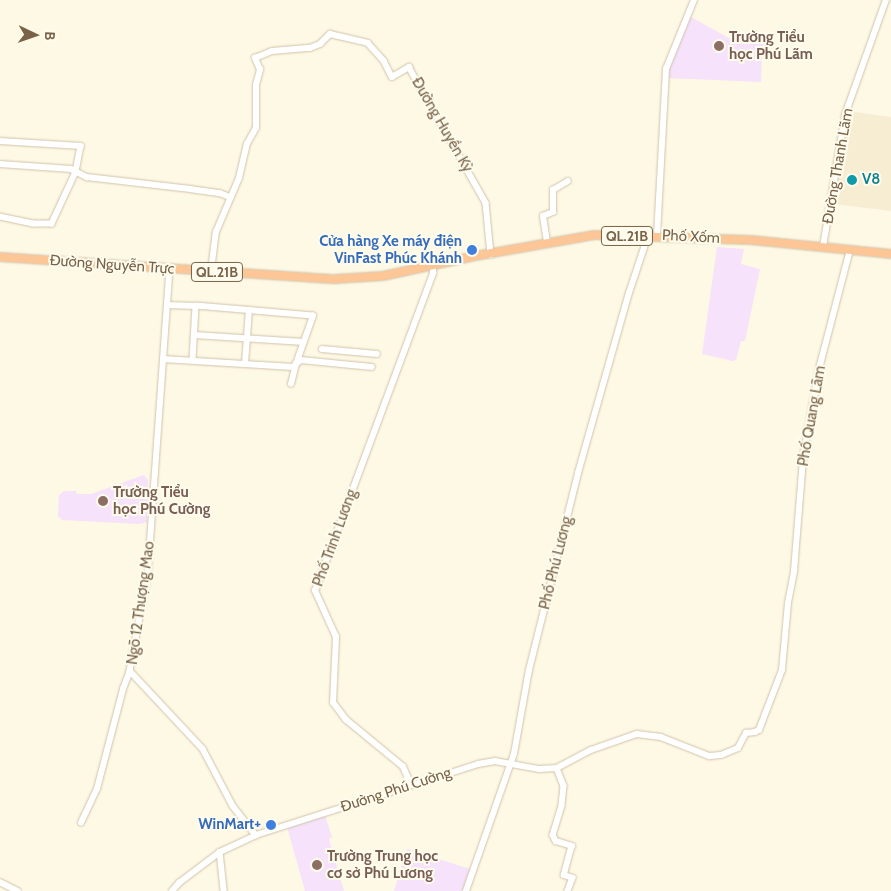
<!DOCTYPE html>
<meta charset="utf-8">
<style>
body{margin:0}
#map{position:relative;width:891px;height:891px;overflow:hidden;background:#fef9e5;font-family:Cabin,sans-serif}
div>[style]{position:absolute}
.residential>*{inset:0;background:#f6edd3}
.education>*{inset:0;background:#f6e2fa}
.roads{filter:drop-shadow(0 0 1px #d1c3aa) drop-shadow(0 0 1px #d1c3aa)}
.minor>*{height:5.5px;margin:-2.75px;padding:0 2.75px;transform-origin:2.75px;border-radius:2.75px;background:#fff}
.highway>*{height:8px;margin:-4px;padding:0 4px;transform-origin:4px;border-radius:4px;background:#fdc697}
.dots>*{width:14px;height:14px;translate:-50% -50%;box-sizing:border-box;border:2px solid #fffced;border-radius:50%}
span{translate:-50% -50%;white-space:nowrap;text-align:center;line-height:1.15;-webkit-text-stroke:4px #fffced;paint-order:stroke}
.shield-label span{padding:1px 4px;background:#fffced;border:1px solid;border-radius:4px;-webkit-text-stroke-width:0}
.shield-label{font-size:14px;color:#796348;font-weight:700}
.education-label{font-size:15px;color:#785e54;font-weight:700}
.left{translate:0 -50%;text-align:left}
.street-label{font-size:15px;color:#796348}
.culture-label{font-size:15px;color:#0d838f;font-weight:700}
.shop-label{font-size:15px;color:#366cbe;font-weight:700}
.right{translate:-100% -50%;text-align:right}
.north{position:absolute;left:10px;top:10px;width:50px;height:50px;-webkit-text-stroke:4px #fffced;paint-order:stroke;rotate:93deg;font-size:14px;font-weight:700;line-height:20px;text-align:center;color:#796348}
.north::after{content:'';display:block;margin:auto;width:18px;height:22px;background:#796348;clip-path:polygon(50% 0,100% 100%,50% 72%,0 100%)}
</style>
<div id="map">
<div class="residential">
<i style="clip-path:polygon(849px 111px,891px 117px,891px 211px,834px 204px)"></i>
</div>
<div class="education">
<i style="clip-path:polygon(689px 16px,729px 38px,749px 43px,752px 33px,765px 37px,762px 49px,761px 82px,667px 78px,668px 66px)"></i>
<i style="clip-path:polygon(717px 247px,744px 249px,741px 264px,760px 269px,745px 341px,741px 341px,736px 360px,733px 361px,702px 354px)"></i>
<i style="clip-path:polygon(144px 475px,148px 480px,147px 522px,139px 524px,62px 520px,58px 516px,59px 495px,64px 491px,76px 491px,77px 494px,91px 494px)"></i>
<i style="clip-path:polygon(325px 815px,332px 837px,329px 839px,344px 891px,305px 891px,287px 827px)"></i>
<i style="clip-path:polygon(407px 849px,470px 869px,462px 891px,394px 891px)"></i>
</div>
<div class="roads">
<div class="minor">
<i style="left:0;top:141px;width:81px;rotate:3.5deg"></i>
<i style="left:81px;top:146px;width:26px;rotate:101deg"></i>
<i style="left:76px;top:172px;width:57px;rotate:114.8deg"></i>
<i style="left:52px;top:224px;width:19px;rotate:180deg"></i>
<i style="left:33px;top:224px;width:34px;rotate:-168deg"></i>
<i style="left:0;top:164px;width:71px;rotate:4deg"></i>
<i style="left:71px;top:169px;width:18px;rotate:27deg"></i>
<i style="left:87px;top:177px;width:104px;rotate:6.6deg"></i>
<i style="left:190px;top:189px;width:30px;rotate:8deg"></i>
<i style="left:220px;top:193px;width:11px;rotate:22deg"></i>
<i style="left:657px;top:236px;width:167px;rotate:-86.9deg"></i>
<i style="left:666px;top:69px;width:74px;rotate:-67.9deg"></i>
<i style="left:547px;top:242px;width:26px;rotate:-99deg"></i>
<i style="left:543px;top:216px;width:11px;rotate:-22deg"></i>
<i style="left:553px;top:212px;width:22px;rotate:-90deg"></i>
<i style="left:553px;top:190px;width:17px;rotate:-31deg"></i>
<i style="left:823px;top:247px;width:134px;rotate:-80.5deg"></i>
<i style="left:845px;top:115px;width:122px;rotate:-70.4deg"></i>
<i style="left:170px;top:269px;width:307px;rotate:94.1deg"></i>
<i style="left:148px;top:575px;width:98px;rotate:100.6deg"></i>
<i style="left:130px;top:671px;width:107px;rotate:46.9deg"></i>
<i style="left:203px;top:749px;width:64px;rotate:62.2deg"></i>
<i style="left:233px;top:806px;width:37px;rotate:52deg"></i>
<i style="left:211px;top:271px;width:39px;rotate:-83deg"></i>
<i style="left:216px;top:232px;width:59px;rotate:-66.9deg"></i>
<i style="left:239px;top:178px;width:35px;rotate:-77deg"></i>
<i style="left:247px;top:144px;width:18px;rotate:-61deg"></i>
<i style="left:256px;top:128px;width:43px;rotate:-90deg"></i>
<i style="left:256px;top:85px;width:16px;rotate:-75deg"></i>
<i style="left:260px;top:70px;width:13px;rotate:-113deg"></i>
<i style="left:255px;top:58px;width:18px;rotate:-22deg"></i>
<i style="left:272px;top:51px;width:38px;rotate:-5deg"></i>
<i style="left:310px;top:48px;width:11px;rotate:-22deg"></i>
<i style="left:320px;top:44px;width:14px;rotate:-45deg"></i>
<i style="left:330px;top:34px;width:39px;rotate:13deg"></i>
<i style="left:368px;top:43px;width:24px;rotate:48deg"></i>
<i style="left:384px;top:61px;width:18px;rotate:63deg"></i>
<i style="left:392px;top:77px;width:20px;rotate:-30deg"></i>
<i style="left:409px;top:67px;width:156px;rotate:60.5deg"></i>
<i style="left:486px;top:203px;width:52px;rotate:84.5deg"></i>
<i style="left:167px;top:305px;width:29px;rotate:2deg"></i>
<i style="left:194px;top:335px;width:110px;rotate:3.6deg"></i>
<i style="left:322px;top:349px;width:55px;rotate:5.2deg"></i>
<i style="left:163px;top:359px;width:130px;rotate:3.5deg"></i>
<i style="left:293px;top:367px;width:4px;rotate:-45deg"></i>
<i style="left:296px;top:364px;width:51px;rotate:-70.5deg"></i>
<i style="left:313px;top:316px;width:117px;rotate:-175.1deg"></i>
<i style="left:196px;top:306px;width:54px;rotate:93.2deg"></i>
<i style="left:245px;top:364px;width:54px;rotate:-85.8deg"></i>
<i style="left:291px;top:384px;width:21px;rotate:-76deg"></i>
<i style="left:296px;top:364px;width:6px;rotate:-39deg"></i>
<i style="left:301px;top:360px;width:71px;rotate:5.6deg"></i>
<i style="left:557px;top:768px;width:19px;rotate:69deg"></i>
<i style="left:564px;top:786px;width:20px;rotate:96deg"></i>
<i style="left:562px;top:806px;width:30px;rotate:107deg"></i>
<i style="left:553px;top:835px;width:7px;rotate:63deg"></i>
<i style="left:556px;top:841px;width:17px;rotate:17deg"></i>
<i style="left:572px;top:846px;width:30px;rotate:105deg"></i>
<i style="left:564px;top:875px;width:9px;rotate:18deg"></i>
<i style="left:573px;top:878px;width:14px;rotate:111deg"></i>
<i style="left:411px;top:785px;width:20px;rotate:-114deg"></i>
<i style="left:403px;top:767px;width:74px;rotate:-140.5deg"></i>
<i style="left:346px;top:720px;width:21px;rotate:-127deg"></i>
<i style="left:333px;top:703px;width:66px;rotate:-87.4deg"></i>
<i style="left:336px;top:637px;width:51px;rotate:-114.5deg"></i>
<i style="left:315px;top:591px;width:339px;rotate:-69.6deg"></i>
<i style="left:433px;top:273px;width:7px;rotate:-90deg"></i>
<i style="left:81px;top:823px;width:38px;rotate:-65deg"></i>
<i style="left:97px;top:789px;width:103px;rotate:-75.4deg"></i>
<i style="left:123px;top:689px;width:19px;rotate:-69deg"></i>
<i style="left:220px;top:852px;width:39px;rotate:84deg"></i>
<i style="left:0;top:882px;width:20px;rotate:27deg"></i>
<i style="left:172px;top:891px;width:11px;rotate:-49deg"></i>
<i style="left:179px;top:883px;width:51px;rotate:-37.1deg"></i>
<i style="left:220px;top:852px;width:40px;rotate:-25deg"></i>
<i style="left:256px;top:835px;width:233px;rotate:-17.7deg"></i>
<i style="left:478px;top:764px;width:17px;rotate:-10deg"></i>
<i style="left:495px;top:761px;width:45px;rotate:10.3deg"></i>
<i style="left:539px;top:769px;width:18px;rotate:-3deg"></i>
<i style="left:557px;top:768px;width:38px;rotate:-28deg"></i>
<i style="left:591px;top:750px;width:49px;rotate:-19.2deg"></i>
<i style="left:637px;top:734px;width:24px;rotate:7deg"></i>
<i style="left:661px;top:737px;width:52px;rotate:21.6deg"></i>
<i style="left:709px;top:756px;width:12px;rotate:-5deg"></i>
<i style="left:721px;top:755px;width:18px;rotate:-22deg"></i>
<i style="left:738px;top:748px;width:17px;rotate:-62deg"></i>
<i style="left:746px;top:733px;width:9px;rotate:-6deg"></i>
<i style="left:755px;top:732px;width:4px;rotate:-27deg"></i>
<i style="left:759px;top:730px;width:64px;rotate:-69deg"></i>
<i style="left:782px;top:670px;width:67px;rotate:-84.9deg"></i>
<i style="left:788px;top:603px;width:33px;rotate:-79deg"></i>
<i style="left:794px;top:571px;width:113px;rotate:-85.4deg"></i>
<i style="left:803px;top:458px;width:95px;rotate:-79.6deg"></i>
<i style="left:820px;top:365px;width:119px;rotate:-75.4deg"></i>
<i style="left:466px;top:891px;width:145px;rotate:-70.7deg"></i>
<i style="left:514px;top:754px;width:85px;rotate:-79.9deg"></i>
<i style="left:529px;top:670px;width:203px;rotate:-76deg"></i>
<i style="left:578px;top:473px;width:187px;rotate:-74.2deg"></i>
<i style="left:629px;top:293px;width:60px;rotate:-71.6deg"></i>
</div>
<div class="highway">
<i style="left:0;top:257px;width:336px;rotate:3.8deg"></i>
<i style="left:335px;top:279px;width:48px;rotate:-3.6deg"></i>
<i style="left:383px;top:276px;width:94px;rotate:-12.3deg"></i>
<i style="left:475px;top:256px;width:121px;rotate:-10deg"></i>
<i style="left:594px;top:235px;width:157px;rotate:1.8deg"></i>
<i style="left:751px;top:240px;width:141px;rotate:5.7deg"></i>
</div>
</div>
<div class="dots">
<i style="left:719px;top:46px;background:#8d6e63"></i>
<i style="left:852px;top:180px;background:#0f9aa8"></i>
<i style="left:472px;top:250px;background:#3f7fe0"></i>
<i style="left:103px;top:501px;background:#8d6e63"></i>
<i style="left:271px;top:825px;background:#3f7fe0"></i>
<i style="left:317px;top:865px;background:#8d6e63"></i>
</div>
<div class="shield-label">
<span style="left:627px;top:236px">QL.21B</span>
<span style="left:217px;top:272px">QL.21B</span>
</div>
<div class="education-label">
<span class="left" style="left:729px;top:46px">Trường Tiểu<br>học Phú Lãm</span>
<span class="left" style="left:113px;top:501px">Trường Tiểu<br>học Phú Cường</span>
<span class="left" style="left:327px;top:865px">Trường Trung học<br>cơ sở Phú Lương</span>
</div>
<div class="street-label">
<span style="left:442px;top:125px;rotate:60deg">Đường Huyền Kỳ</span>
<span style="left:838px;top:166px;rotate:-80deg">Đường Thanh Lãm</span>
<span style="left:691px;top:237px;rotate:3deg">Phố Xốm</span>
<span style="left:112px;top:265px;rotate:4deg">Đường Nguyễn Trực</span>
<span style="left:812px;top:416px;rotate:-80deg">Phố Quang Lãm</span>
<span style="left:335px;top:538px;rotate:-70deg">Phố Trinh Lương</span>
<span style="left:556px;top:563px;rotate:-76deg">Phố Phú Lương</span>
<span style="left:141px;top:603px;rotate:-82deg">Ngõ 12 Thượng Mao</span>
<span style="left:396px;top:790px;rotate:-18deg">Đường Phú Cường</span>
</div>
<div class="culture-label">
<span class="left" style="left:862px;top:180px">V8</span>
</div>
<div class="shop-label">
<span class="right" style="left:462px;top:250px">Cửa hàng Xe máy điện<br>VinFast Phúc Khánh</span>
<span class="right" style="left:261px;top:825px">WinMart+</span>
</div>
<div class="north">B</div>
</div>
